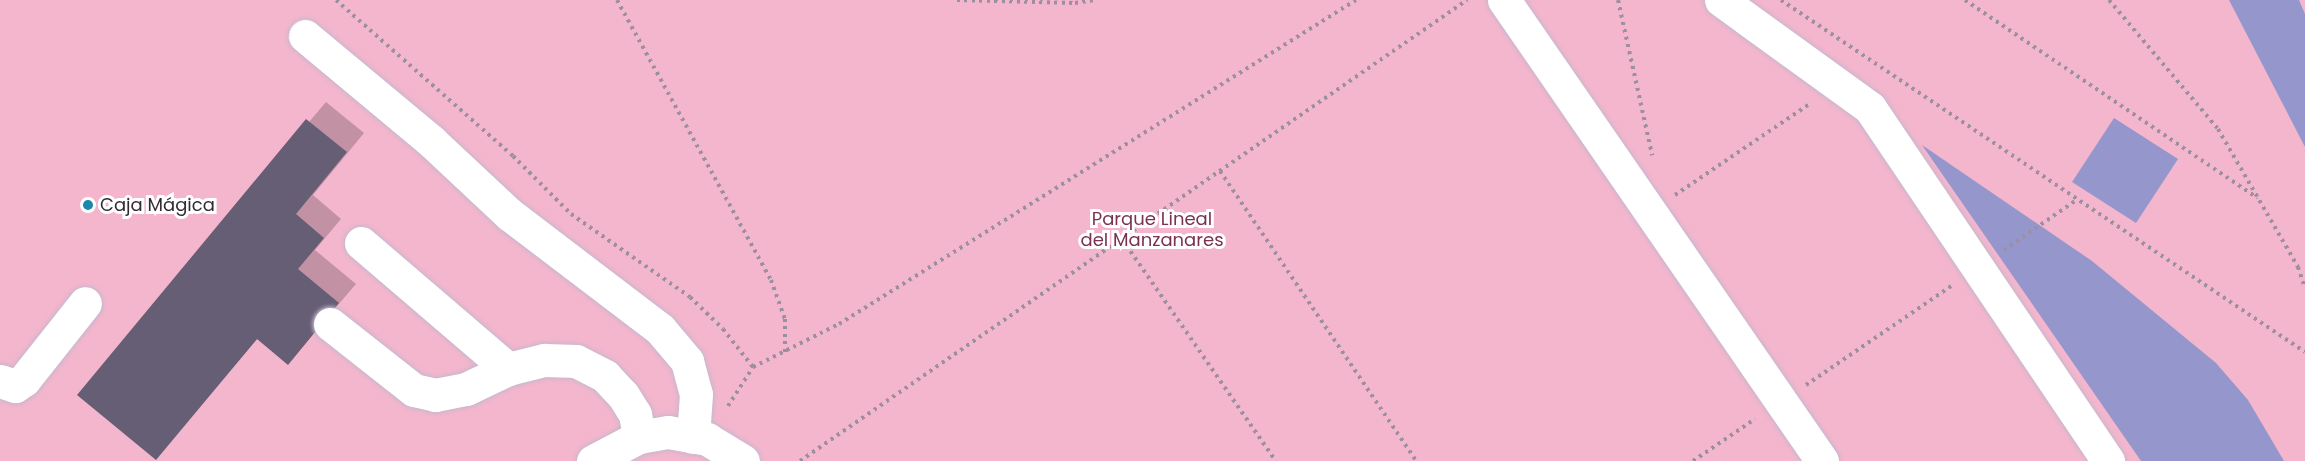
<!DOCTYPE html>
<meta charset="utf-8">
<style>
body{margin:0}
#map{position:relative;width:2305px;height:461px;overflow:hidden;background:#f6e5fc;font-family:Poppins,sans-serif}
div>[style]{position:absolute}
.green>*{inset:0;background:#f4b6cd}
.water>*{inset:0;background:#9496cc}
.shadow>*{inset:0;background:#0003}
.building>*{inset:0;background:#655e74}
.path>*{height:4px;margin-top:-2px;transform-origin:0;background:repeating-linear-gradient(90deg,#9c8fa0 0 3px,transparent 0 7.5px)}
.roads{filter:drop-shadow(0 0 2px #c8b7cd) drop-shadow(0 0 2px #c8b7cd)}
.minor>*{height:33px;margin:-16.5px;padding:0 16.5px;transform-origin:16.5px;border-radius:16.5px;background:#fff}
.dots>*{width:16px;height:16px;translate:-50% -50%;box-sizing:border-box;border:3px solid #fff;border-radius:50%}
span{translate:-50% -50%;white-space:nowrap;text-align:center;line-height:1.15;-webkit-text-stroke:6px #fff;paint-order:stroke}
.poi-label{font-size:18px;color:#322b34}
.left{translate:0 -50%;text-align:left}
.park-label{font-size:18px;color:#7a3152}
</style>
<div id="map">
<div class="green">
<i style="clip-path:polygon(0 0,2305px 0,2305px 461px,0 461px)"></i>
</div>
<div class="water">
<i style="clip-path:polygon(2229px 0,2299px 0,2305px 14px,2305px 147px)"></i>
<i style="clip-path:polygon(2114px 118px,2178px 159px,2136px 223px,2072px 182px)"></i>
<i style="clip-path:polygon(1922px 145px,2092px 261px,2216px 363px,2248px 400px,2284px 461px,2141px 461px)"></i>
</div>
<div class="shadow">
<i style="clip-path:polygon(326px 102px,364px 133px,313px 195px,341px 219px,315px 250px,356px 284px,288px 363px,258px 338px,156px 458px,79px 394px)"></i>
</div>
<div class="building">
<i style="clip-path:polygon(306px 119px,347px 152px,296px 214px,324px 238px,298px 269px,339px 303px,288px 365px,257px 339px,156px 460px,77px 395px)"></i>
</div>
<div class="path">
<i style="left:336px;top:0;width:236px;rotate:41.4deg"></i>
<i style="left:513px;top:156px;width:82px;rotate:45deg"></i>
<i style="left:571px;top:214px;width:145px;rotate:34.9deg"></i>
<i style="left:690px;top:297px;width:46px;rotate:44.1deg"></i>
<i style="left:723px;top:329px;width:48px;rotate:51.7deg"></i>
<i style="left:617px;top:0;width:320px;rotate:61.2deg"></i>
<i style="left:771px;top:280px;width:41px;rotate:70.3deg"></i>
<i style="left:785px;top:319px;width:33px;rotate:90deg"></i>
<i style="left:957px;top:0;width:118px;rotate:1.5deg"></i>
<i style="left:1075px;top:3px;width:18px;rotate:-9deg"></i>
<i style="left:1618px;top:0;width:159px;rotate:77.6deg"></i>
<i style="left:1781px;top:0;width:631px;rotate:33.89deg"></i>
<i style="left:1965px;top:0;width:353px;rotate:34.1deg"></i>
<i style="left:2109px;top:0;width:169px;rotate:49.8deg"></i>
<i style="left:2218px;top:129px;width:160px;rotate:59.9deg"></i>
<i style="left:2298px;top:267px;width:22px;rotate:72deg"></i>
<i style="left:1220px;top:171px;width:350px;rotate:55.9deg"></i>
<i style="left:1675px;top:195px;width:164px;rotate:-34.1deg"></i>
<i style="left:1122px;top:239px;width:270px;rotate:55.3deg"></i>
<i style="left:2004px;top:250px;width:86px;rotate:-34.6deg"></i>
<i style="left:1806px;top:385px;width:176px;rotate:-34.3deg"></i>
<i style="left:728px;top:406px;width:46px;rotate:-57.3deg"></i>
<i style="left:753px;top:367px;width:96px;rotate:-26.6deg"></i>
<i style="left:839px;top:324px;width:610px;rotate:-32.08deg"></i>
<i style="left:800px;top:461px;width:811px;rotate:-34.65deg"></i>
<i style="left:1693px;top:461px;width:75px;rotate:-34.1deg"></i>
</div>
<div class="roads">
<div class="minor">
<i style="left:1504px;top:0;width:560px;rotate:55.4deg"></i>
<i style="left:1721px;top:0;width:184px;rotate:35.9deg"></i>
<i style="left:1870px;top:108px;width:426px;rotate:56deg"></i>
<i style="left:305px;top:36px;width:164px;rotate:39.8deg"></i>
<i style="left:431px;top:141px;width:107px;rotate:43.1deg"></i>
<i style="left:509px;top:214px;width:190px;rotate:37.3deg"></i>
<i style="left:660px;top:329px;width:42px;rotate:49.8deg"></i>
<i style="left:687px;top:361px;width:34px;rotate:75deg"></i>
<i style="left:696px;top:394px;width:43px;rotate:94deg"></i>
<i style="left:361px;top:243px;width:194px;rotate:40.6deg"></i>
<i style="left:330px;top:324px;width:107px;rotate:38.2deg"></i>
<i style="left:414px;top:390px;width:22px;rotate:13deg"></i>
<i style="left:435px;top:395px;width:32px;rotate:-11deg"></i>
<i style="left:466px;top:389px;width:47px;rotate:-25.5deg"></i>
<i style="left:508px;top:369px;width:38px;rotate:-14deg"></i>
<i style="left:545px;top:360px;width:31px;rotate:2deg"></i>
<i style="left:576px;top:361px;width:33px;rotate:27deg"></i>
<i style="left:605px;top:376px;width:26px;rotate:47deg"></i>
<i style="left:623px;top:395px;width:22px;rotate:58deg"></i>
<i style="left:635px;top:414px;width:23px;rotate:80deg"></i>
<i style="left:0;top:381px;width:16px;rotate:18deg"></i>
<i style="left:15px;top:386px;width:11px;rotate:-34deg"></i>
<i style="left:24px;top:380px;width:98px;rotate:-51.6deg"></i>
<i style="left:593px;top:461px;width:52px;rotate:-27.6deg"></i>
<i style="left:639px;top:437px;width:29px;rotate:-10deg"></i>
<i style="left:668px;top:432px;width:40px;rotate:10deg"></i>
<i style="left:707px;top:439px;width:42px;rotate:31.4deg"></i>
</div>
</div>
<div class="dots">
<i style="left:88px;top:205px;background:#1a88ae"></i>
</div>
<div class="poi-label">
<span class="left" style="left:100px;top:205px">Caja Mágica</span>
</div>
<div class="park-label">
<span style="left:1152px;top:230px">Parque Lineal<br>del Manzanares</span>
</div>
</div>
